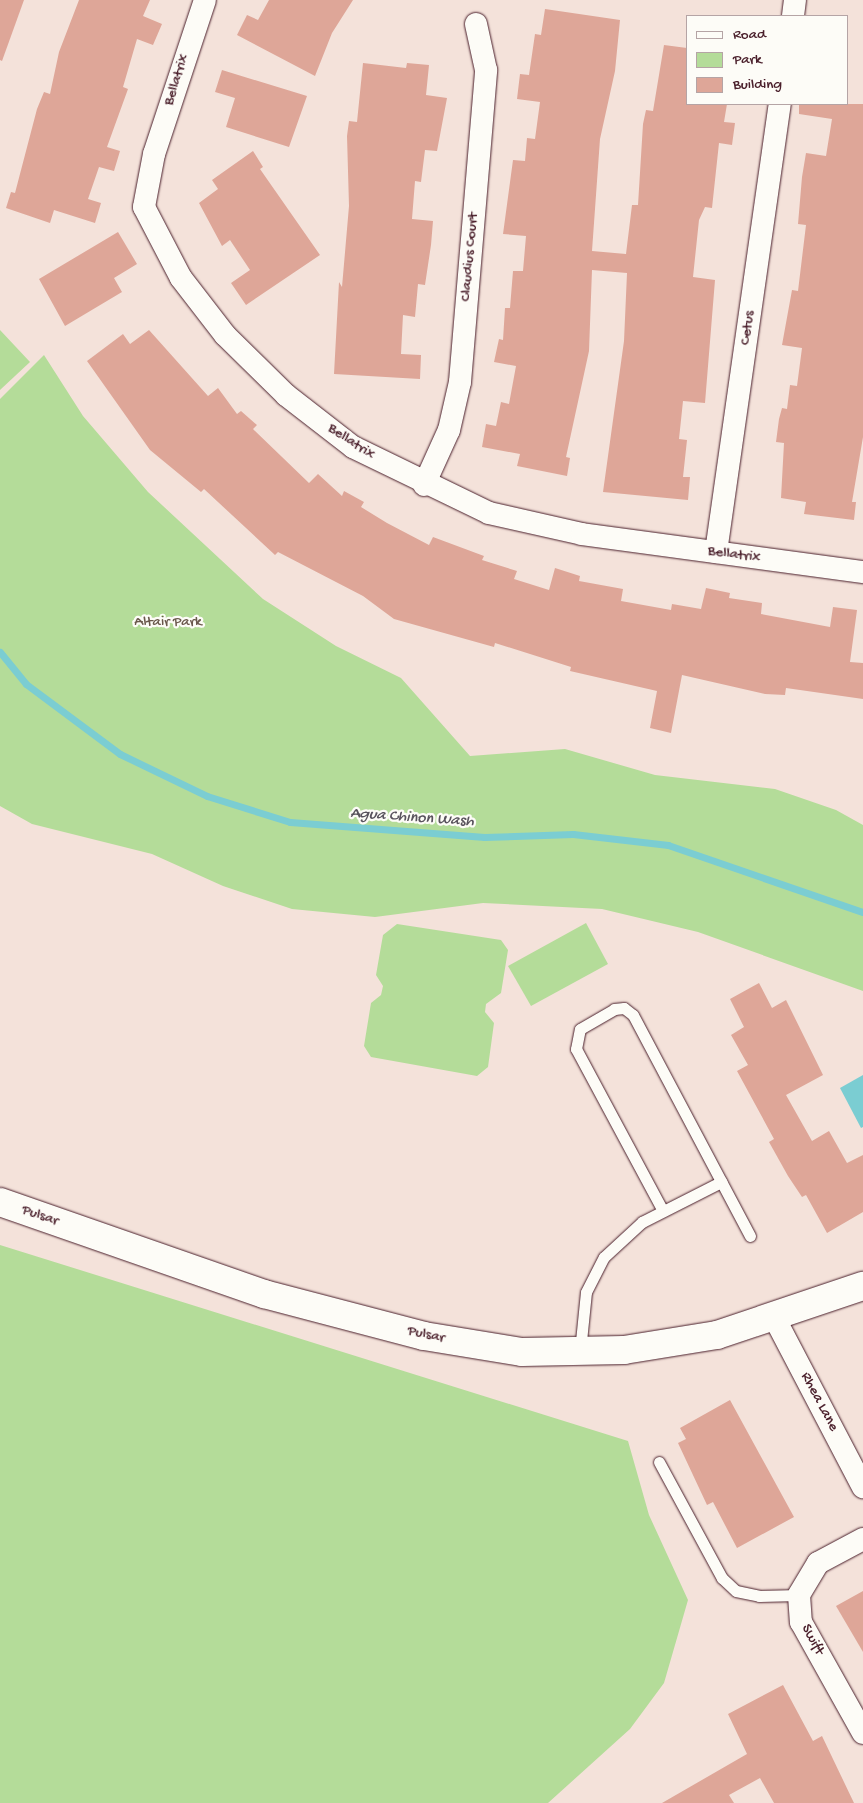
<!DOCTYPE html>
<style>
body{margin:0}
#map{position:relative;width:863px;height:1803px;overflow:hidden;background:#f4e2da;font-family:"Gochi Hand",sans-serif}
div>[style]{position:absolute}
.green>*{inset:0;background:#b4dc99}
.water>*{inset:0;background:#7bcdd2}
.stream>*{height:7px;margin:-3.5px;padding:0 3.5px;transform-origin:3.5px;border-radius:3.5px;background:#7bcdd2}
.building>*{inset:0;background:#dea698}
.roads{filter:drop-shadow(0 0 1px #4a1f2b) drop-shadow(0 0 1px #4a1f2b)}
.service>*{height:11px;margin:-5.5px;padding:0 5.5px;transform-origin:5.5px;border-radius:5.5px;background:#fdfcf7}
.minor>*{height:22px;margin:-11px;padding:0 11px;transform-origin:11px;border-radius:11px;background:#fdfcf7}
.tertiary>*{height:28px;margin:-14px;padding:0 14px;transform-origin:14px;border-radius:14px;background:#fdfcf7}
span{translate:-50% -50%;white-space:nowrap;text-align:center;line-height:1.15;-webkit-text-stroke:4.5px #fdfcf7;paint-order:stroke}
.street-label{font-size:15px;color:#4a1f2b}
.park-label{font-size:15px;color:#6a584c}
.water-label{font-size:16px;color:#59535d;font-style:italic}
.legend{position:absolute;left:686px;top:15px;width:162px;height:90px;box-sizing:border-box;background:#fdfcf7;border:1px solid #b5a4a5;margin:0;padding:6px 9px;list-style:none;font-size:15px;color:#4a1f2b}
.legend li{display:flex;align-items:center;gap:10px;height:25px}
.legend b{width:25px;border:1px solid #b5a4a5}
</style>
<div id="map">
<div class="green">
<i style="clip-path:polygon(0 330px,30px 362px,0 390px)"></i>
<i style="clip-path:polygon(44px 355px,83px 416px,148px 492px,263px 599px,336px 646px,401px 678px,470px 756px,565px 749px,655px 775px,775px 789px,836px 810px,863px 825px,863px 991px,698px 932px,602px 909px,483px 903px,375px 917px,292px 909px,223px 886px,152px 854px,32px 824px,0 806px,0 399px)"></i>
<i style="clip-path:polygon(586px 923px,608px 964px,531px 1006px,508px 966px)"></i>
<i style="clip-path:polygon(397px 924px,501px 940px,508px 950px,501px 993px,486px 1004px,485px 1012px,494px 1023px,488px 1067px,477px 1076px,371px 1057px,364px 1046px,371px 1003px,381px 995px,383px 986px,376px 975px,383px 935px)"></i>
<i style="clip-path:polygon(0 1245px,628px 1441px,649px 1515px,688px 1600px,664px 1683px,630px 1729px,548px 1803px,0 1803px)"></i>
</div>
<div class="water">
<i style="clip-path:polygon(863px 1075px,863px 1127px,861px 1128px,840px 1088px)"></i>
</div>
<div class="stream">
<i style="left:0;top:652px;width:41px;rotate:50.9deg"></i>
<i style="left:26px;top:684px;width:117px;rotate:36.7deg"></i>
<i style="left:120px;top:754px;width:97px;rotate:25.8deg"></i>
<i style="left:207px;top:796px;width:87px;rotate:17.4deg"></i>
<i style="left:290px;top:822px;width:195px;rotate:4.4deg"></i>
<i style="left:484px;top:837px;width:89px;rotate:-1.9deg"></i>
<i style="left:573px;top:834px;width:96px;rotate:6.6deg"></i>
<i style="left:668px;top:845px;width:206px;rotate:19deg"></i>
</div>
<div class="building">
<i style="clip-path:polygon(0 0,24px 0,2px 61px,0 60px)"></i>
<i style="clip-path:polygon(79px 0,150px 0,143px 16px,162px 24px,153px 45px,137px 39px,123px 87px,128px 89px,107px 147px,120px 151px,114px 171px,99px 167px,88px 199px,101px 203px,95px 223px,54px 210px,50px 223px,6px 208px,11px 192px,15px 193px,37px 109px,44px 92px,50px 94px,59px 52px)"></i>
<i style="clip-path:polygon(269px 0,353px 0,332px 33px,315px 76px,237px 35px,247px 15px,258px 20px)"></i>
<i style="clip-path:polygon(545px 9px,620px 20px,615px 71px,600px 139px,592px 251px,626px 254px,632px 205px,638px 205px,643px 124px,646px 110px,653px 111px,664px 45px,687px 48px,687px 104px,727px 104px,724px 122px,735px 123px,732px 145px,719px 143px,712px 208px,705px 207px,699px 220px,693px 277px,715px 280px,705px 403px,683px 401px,679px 439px,687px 440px,683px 477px,690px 477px,688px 500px,603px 492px,624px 341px,627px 273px,592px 270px,589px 351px,566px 457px,570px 458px,567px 476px,517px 466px,520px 454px,482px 447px,486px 424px,496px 426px,501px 402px,509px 404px,516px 366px,494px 362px,499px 339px,503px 340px,505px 308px,510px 308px,513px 271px,523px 271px,526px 236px,503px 234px,513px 160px,525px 161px,527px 138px,535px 139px,540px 102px,517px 99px,520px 74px,529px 75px,535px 34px,541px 35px)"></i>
<i style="clip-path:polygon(363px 63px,406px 68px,407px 63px,429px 65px,426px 95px,447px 98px,437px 151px,425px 150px,421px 182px,415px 181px,412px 219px,433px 221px,431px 245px,425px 285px,418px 284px,415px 317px,403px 315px,401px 354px,421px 355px,420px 379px,334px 374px,339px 282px,342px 287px,349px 206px,347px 136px,349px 121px,357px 122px)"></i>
<i style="clip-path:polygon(222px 70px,307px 96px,289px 147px,226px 127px,235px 98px,215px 92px)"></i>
<i style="clip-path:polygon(799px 104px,863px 104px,863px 437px,852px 502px,856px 502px,854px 520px,804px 514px,806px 502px,781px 498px,784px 443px,776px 442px,779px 419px,782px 408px,787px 409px,790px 385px,797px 386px,802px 348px,782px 345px,792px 290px,798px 291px,806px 225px,798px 224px,802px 177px,806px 153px,826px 156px,832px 119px,799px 114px)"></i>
<i style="clip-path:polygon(253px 151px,263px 167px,260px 169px,320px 255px,246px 305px,231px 283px,250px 270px,230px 240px,222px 246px,199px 203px,218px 189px,212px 180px)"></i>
<i style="clip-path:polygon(118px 232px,137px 264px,114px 278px,122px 292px,65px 326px,39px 279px)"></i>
<i style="clip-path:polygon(149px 330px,208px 396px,218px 388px,237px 414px,241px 411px,257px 425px,253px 429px,309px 483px,318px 474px,342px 496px,344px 491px,364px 502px,361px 507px,387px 523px,429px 545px,433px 537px,484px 556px,482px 560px,517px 571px,514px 579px,549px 590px,555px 568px,580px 576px,579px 581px,623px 589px,621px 601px,671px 610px,672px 604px,701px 609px,706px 588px,730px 593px,729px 598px,762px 603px,761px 614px,830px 627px,833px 607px,857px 610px,850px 662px,863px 663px,863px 699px,786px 688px,785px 695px,765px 694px,682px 675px,671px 733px,650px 728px,657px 691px,570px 671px,571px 667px,495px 643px,494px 647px,394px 619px,363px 596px,278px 552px,275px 555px,204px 489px,201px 492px,150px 450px,87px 361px,123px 334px,130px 344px)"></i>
<i style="clip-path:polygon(759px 983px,772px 1008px,786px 1000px,823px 1075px,786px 1095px,812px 1141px,829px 1131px,847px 1163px,863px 1155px,863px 1212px,827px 1233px,806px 1195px,802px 1197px,788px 1176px,769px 1142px,774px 1139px,737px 1071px,748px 1065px,731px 1035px,744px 1027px,730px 999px)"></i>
<i style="clip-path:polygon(730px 1400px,794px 1517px,737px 1548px,713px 1502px,707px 1505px,678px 1443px,686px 1439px,680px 1428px)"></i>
<i style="clip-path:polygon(863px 1591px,863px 1652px,836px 1606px)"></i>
<i style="clip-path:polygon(783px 1685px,813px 1741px,822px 1736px,854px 1803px,774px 1803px,760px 1778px,729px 1795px,734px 1803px,662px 1803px,747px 1754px,728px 1714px)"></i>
</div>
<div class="roads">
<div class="service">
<i style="left:663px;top:1211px;width:184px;rotate:-118.2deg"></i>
<i style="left:576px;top:1049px;width:20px;rotate:-79deg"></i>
<i style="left:580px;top:1029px;width:39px;rotate:-30deg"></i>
<i style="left:614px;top:1009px;width:10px;rotate:-6deg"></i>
<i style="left:624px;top:1008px;width:11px;rotate:38deg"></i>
<i style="left:633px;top:1015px;width:250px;rotate:62.1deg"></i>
<i style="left:580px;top:1351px;width:59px;rotate:-84.2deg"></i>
<i style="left:586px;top:1292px;width:39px;rotate:-63deg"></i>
<i style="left:604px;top:1257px;width:52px;rotate:-42.6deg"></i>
<i style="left:642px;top:1222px;width:89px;rotate:-26.9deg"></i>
<i style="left:659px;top:1462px;width:132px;rotate:61.5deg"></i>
<i style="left:722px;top:1578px;width:19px;rotate:43deg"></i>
<i style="left:736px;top:1591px;width:24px;rotate:12deg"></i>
<i style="left:759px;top:1596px;width:40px;rotate:-1.4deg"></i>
</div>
<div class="minor">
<i style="left:205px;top:0;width:162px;rotate:108.3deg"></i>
<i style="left:154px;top:154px;width:54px;rotate:100.7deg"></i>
<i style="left:144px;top:207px;width:80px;rotate:62.5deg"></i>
<i style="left:181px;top:278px;width:72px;rotate:52.3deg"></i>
<i style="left:225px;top:335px;width:86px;rotate:44.5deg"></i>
<i style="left:286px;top:395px;width:85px;rotate:37.8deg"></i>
<i style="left:353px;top:447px;width:151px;rotate:25.9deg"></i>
<i style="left:489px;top:513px;width:95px;rotate:12.7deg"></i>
<i style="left:582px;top:534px;width:284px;rotate:7.7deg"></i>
<i style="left:793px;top:16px;width:16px;rotate:-83deg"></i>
<i style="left:424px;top:485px;width:60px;rotate:-65.6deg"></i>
<i style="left:449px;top:430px;width:49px;rotate:-77.1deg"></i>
<i style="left:460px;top:382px;width:313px;rotate:-85.2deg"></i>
<i style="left:486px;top:70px;width:47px;rotate:-102.3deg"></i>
<i style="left:716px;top:552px;width:453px;rotate:-81.9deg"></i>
<i style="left:774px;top:1317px;width:192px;rotate:62.4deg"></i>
<i style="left:863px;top:1539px;width:51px;rotate:151.9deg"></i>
<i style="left:818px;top:1563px;width:37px;rotate:121deg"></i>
<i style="left:799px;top:1595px;width:27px;rotate:86deg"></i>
<i style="left:801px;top:1622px;width:127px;rotate:60.8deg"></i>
</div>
<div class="tertiary">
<i style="left:0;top:1202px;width:280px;rotate:19.2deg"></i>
<i style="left:264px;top:1294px;width:165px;rotate:14.7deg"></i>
<i style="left:424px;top:1336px;width:99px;rotate:9.3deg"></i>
<i style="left:522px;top:1352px;width:102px;rotate:-1.1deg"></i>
<i style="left:624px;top:1350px;width:94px;rotate:-9.2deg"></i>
<i style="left:717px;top:1335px;width:154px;rotate:-18.6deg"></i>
</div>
</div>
<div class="street-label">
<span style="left:177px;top:80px;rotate:-72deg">Bellatrix</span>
<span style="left:470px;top:257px;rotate:-85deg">Claudius Court</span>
<span style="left:748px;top:328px;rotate:-82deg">Cetus</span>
<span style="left:351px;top:442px;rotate:34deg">Bellatrix</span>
<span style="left:734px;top:555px;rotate:8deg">Bellatrix</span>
<span style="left:40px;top:1216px;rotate:19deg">Pulsar</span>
<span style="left:426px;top:1335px;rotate:12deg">Pulsar</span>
<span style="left:819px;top:1402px;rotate:62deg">Rhea Lane</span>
<span style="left:812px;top:1640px;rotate:62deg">Swift</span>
</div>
<div class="park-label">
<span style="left:168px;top:623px">Altair Park</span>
</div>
<div class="water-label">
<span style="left:412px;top:819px;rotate:4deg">Agua Chinon Wash</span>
</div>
<ul class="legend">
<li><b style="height:6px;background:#fdfcf7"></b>Road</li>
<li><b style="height:14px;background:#b4dc99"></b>Park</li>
<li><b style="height:14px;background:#dea698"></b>Building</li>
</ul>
</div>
